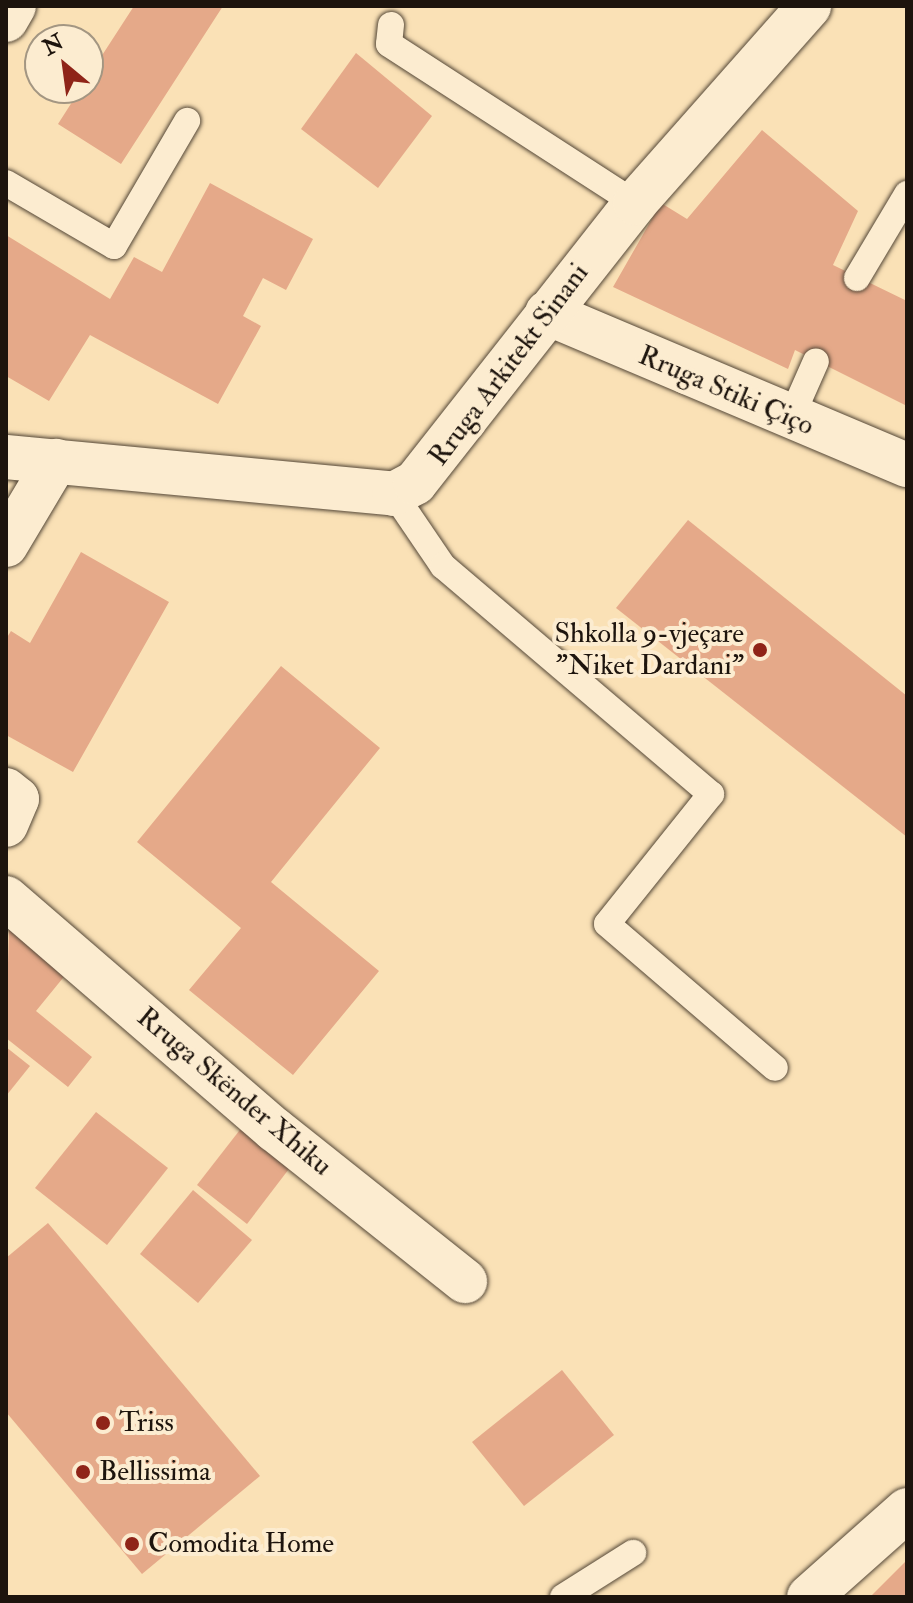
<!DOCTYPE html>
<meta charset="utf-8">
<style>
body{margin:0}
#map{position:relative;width:913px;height:1603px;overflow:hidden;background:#fae1b6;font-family:"IM FELL Double Pica",serif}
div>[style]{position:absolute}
.building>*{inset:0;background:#e5a989}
.roads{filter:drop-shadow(0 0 2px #544737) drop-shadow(0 0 2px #544737)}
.service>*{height:26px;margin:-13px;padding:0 13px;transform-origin:13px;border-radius:13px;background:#fcecd0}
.minor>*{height:44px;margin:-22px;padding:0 22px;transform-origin:22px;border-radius:22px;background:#fcecd0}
.secondary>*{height:44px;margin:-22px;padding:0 22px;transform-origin:22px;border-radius:22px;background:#fcecd0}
.dots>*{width:22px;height:22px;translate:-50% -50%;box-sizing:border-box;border:4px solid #fcecd0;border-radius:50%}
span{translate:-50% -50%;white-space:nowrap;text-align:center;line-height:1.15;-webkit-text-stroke:8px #fcecd0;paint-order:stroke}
.street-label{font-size:28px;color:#1d140d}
.poi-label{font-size:28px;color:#1d140d}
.right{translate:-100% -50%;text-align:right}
.left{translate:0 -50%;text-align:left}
.frame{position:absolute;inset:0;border:8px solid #1d140d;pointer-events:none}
.north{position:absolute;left:24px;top:24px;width:80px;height:80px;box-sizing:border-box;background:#fcecd0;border:2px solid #a39682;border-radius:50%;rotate:331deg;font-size:22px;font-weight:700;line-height:32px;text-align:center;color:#1d140d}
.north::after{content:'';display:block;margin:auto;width:28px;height:36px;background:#8f2418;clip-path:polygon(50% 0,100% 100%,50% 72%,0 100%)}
</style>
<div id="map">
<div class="building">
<i style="clip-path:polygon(134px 6px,223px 6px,121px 164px,58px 124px,81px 88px,88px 88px,88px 77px)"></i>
<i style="clip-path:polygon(356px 53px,432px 116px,378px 188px,301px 129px)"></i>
<i style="clip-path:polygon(762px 130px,858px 211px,833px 265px,907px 301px,907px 406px,795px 350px,788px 369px,613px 287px,661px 203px,687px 219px)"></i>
<i style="clip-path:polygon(210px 183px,313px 239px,286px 290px,263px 278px,243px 316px,261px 326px,218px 404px,90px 335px,49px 401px,6px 376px,6px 235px,110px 299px,134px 257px,162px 272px)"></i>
<i style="clip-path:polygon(688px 520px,907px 696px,907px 837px,616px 608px)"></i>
<i style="clip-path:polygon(81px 552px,169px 602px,73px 772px,6px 735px,6px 639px,11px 631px,30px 643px)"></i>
<i style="clip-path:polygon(281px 666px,380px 748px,271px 882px,379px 971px,293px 1075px,189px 990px,241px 928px,137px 842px)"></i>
<i style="clip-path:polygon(9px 926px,67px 973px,36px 1011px,92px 1057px,68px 1087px,6px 1038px)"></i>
<i style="clip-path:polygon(6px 1047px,30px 1066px,6px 1096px)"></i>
<i style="clip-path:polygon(96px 1112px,168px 1168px,107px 1245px,35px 1188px)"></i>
<i style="clip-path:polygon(246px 1122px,295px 1161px,247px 1224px,197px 1185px)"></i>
<i style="clip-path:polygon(193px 1190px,252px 1240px,198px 1303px,140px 1254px)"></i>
<i style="clip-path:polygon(48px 1223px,260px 1476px,142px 1574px,6px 1412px,6px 1258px)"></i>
<i style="clip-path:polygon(562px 1370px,614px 1435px,524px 1506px,472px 1442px)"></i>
<i style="clip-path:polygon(907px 1560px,907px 1597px,870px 1597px)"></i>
</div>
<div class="roads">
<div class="service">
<i style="left:391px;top:25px;width:19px;rotate:96deg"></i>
<i style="left:389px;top:44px;width:293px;rotate:32.9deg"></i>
<i style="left:6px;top:183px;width:125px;rotate:30.3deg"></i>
<i style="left:114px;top:246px;width:145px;rotate:-59.7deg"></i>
<i style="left:857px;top:278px;width:98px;rotate:-59.2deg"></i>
<i style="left:790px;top:420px;width:64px;rotate:-66.2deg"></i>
<i style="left:394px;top:494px;width:87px;rotate:55.8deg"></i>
<i style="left:443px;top:566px;width:352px;rotate:40.4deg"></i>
<i style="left:711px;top:794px;width:166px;rotate:128.7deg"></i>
<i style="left:607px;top:924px;width:221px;rotate:40.6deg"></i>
<i style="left:563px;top:1597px;width:83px;rotate:-32.2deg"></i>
</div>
<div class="minor">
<i style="left:547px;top:313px;width:391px;rotate:22.9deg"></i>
<i style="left:6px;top:457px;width:390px;rotate:5.4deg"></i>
<i style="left:394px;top:494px;width:24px;rotate:-28deg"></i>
<i style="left:415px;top:483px;width:356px;rotate:-51.8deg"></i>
<i style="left:635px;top:203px;width:263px;rotate:-48.5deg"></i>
<i style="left:6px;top:545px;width:98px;rotate:-59.2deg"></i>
<i style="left:6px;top:790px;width:14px;rotate:39deg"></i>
<i style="left:17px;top:799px;width:28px;rotate:113deg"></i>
<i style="left:6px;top:898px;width:355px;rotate:40.8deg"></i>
<i style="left:275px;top:1130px;width:243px;rotate:38.5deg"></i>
<i style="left:809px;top:1597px;width:131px;rotate:-41.6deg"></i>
</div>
<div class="secondary">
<i style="left:6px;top:20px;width:16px;rotate:-60deg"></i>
</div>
</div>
<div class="dots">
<i style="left:760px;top:650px;background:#8f2418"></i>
<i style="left:103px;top:1423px;background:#8f2418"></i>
<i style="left:83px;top:1472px;background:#8f2418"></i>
<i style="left:132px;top:1544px;background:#8f2418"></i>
</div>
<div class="street-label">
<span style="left:509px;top:365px;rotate:-53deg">Rruga Arkitekt Sinani</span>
<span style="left:726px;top:391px;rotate:23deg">Rruga Stiki Çiço</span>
<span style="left:234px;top:1092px;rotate:40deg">Rruga Skënder Xhiku</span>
</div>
<div class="poi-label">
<span class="right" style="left:744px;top:650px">Shkolla 9-vjeçare<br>"Niket Dardani"</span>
<span class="left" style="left:119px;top:1423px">Triss</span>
<span class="left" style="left:99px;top:1472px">Bellissima</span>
<span class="left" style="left:148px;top:1544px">Comodita Home</span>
</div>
<div class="frame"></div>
<div class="north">N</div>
</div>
